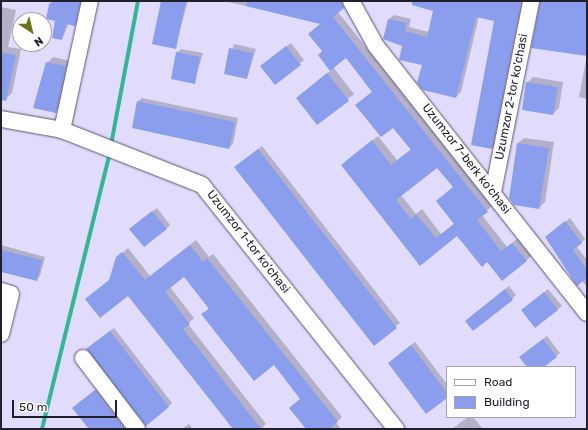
<!DOCTYPE html>
<meta charset="utf-8">
<style>
body{margin:0}
#map{position:relative;width:588px;height:430px;overflow:hidden;background:#e1dcfb;font-family:Rubik,sans-serif}
div>[style]{position:absolute}
.shadow>*{inset:0;background:#0003}
.stream>*{height:4px;margin:-2px;padding:0 2px;transform-origin:2px;border-radius:2px;background:#36b596}
.building>*{inset:0;background:#8b9eee}
.roads{filter:drop-shadow(0 0 1px #5a5475) drop-shadow(0 0 1px #5a5475)}
.street>*{height:16px;margin:-8px;padding:0 8px;transform-origin:8px;border-radius:8px;background:#fff}
span{translate:-50% -50%;white-space:nowrap;text-align:center;line-height:1.15;-webkit-text-stroke:3px #fff;paint-order:stroke}
.street-label{font-size:12px;color:#211f2c}
.frame{position:absolute;inset:0;border:2px solid #211f2c;pointer-events:none}
.legend{position:absolute;left:446px;top:366px;width:130px;height:52px;box-sizing:border-box;background:#fff;border:1px solid #a6a5ab;margin:0;padding:5px 7px;list-style:none;font-size:12px;color:#211f2c}
.legend li{display:flex;align-items:center;gap:8px;height:20px}
.legend b{width:20px;border:1px solid #a6a5ab}
.north{position:absolute;left:12px;top:12px;width:40px;height:40px;box-sizing:border-box;background:#fff;border:1px solid #a6a5ab;border-radius:50%;rotate:145deg;font-size:11px;font-weight:700;line-height:16px;text-align:center;color:#211f2c}
.north::after{content:'';display:block;margin:auto;width:14px;height:18px;background:#6d7219;clip-path:polygon(50% 0,100% 100%,50% 72%,0 100%)}
.scale{position:absolute;left:12px;top:400px;width:105px;height:18px;box-sizing:border-box;border:2px solid #211f2c;border-top:0;padding-left:5px;font-size:12px;line-height:14px;white-space:nowrap;color:#211f2c;-webkit-text-stroke:3px #fff;paint-order:stroke}
</style>
<div id="map">
<div class="shadow">
<i style="clip-path:polygon(53px 1px,83px 1px,79px 20px,75px 24px,69px 23px,62px 39px,50px 4px)"></i>
<i style="clip-path:polygon(162px 1px,188px 1px,175px 47px)"></i>
<i style="clip-path:polygon(evenodd,224px 1px,348px 1px,338px 12px,492px 206px,482px 215px,507px 247px,518px 238px,532px 255px,526px 261px,487px 261px,457px 235px,420px 264px,347px 160px,378px 136px,397px 160px,411px 149px,393px 126px,362px 100px,373px 91px,346px 57px,333px 67px,354px 94px,318px 124px,297px 98px,331px 70px,323px 51px,309px 34px,321px 23px,224px 1px,437px 166px,453px 187px,437px 201px,455px 223px,441px 234px,422px 209px,416px 214px,401px 195px,437px 166px)"></i>
<i style="clip-path:polygon(416px 1px,525px 1px,496px 143px,492px 148px,495px 20px,479px 16px,461px 92px,456px 97px,403px 46px,389px 19px,394px 15px,411px 19px,409px 27px,429px 32px,434px 10px)"></i>
<i style="clip-path:polygon(541px 1px,587px 1px,587px 99px,579px 97px,587px 55px)"></i>
<i style="clip-path:polygon(1px 7px,16px 10px,8px 47px,21px 49px,12px 93px,6px 99px,1px 98px)"></i>
<i style="clip-path:polygon(291px 43px,304px 60px,276px 84px,266px 62px)"></i>
<i style="clip-path:polygon(234px 44px,256px 49px,247px 78px,225px 74px)"></i>
<i style="clip-path:polygon(181px 49px,203px 53px,194px 83px,177px 53px)"></i>
<i style="clip-path:polygon(53px 57px,71px 61px,61px 106px,56px 112px,47px 63px)"></i>
<i style="clip-path:polygon(533px 77px,563px 82px,559px 108px,553px 114px,527px 83px)"></i>
<i style="clip-path:polygon(142px 98px,238px 118px,233px 144px,229px 148px,138px 101px)"></i>
<i style="clip-path:polygon(524px 138px,554px 142px,545px 202px,539px 208px,518px 143px)"></i>
<i style="clip-path:polygon(262px 146px,400px 323px,374px 344px,239px 164px)"></i>
<i style="clip-path:polygon(157px 208px,170px 225px,166px 229px,134px 225px)"></i>
<i style="clip-path:polygon(570px 218px,585px 239px,577px 247px,587px 260px,587px 287px,546px 237px)"></i>
<i style="clip-path:polygon(196px 240px,209px 257px,213px 254px,342px 417px,336px 423px,341px 429px,307px 429px,290px 408px,301px 398px,274px 363px,203px 314px,209px 308px,184px 276px,170px 287px,194px 318px,188px 324px,266px 424px,261px 429px,234px 429px,128px 294px,111px 279px,117px 258px,128px 248px,150px 276px)"></i>
<i style="clip-path:polygon(1px 245px,45px 257px,40px 276px,36px 280px,1px 271px)"></i>
<i style="clip-path:polygon(509px 286px,516px 295px,512px 299px,470px 317px)"></i>
<i style="clip-path:polygon(548px 289px,562px 306px,535px 327px,522px 310px)"></i>
<i style="clip-path:polygon(114px 328px,172px 403px,168px 407px,91px 345px)"></i>
<i style="clip-path:polygon(547px 336px,560px 353px,543px 367px,529px 367px,525px 353px)"></i>
<i style="clip-path:polygon(415px 342px,447px 384px,447px 397px,393px 359px)"></i>
<i style="clip-path:polygon(99px 387px,132px 429px,91px 429px,77px 404px)"></i>
<i style="clip-path:polygon(468px 417px,473px 417px,483px 429px,452px 429px)"></i>
<i style="clip-path:polygon(189px 424px,193px 429px,182px 429px)"></i>
</div>
<div class="stream">
<i style="left:111px;top:145px;width:147px;rotate:-79.4deg"></i>
<i style="left:42px;top:429px;width:285px;rotate:-76.2deg"></i>
</div>
<div class="building">
<i style="clip-path:polygon(54px 1px,80px 1px,75px 26px,66px 24px,62px 40px,52px 38px,55px 21px,46px 19px,49px 4px)"></i>
<i style="clip-path:polygon(161px 1px,186px 1px,176px 49px,152px 44px)"></i>
<i style="clip-path:polygon(evenodd,247px 1px,342px 1px,344px 8px,333px 17px,488px 212px,477px 220px,501px 251px,512px 243px,527px 261px,502px 281px,487px 262px,482px 267px,457px 236px,420px 266px,341px 165px,372px 140px,391px 165px,411px 150px,393px 128px,381px 137px,355px 105px,372px 92px,346px 58px,330px 71px,318px 55px,322px 51px,308px 34px,320px 24px,246px 6px,247px 1px,437px 168px,453px 187px,436px 201px,454px 224px,436px 238px,416px 214px,411px 219px,396px 200px,437px 168px)"></i>
<i style="clip-path:polygon(412px 1px,521px 1px,492px 149px,471px 145px,494px 21px,476px 17px,456px 98px,423px 90px,417px 83px,422px 65px,399px 60px,402px 46px,383px 39px,388px 19px,407px 23px,405px 31px,427px 37px,433px 11px,412px 5px)"></i>
<i style="clip-path:polygon(540px 1px,587px 1px,587px 56px,531px 48px)"></i>
<i style="clip-path:polygon(286px 46px,301px 65px,275px 85px,260px 66px)"></i>
<i style="clip-path:polygon(229px 48px,253px 53px,247px 79px,224px 74px)"></i>
<i style="clip-path:polygon(1px 52px,16px 55px,6px 101px,1px 100px)"></i>
<i style="clip-path:polygon(176px 52px,200px 57px,195px 84px,171px 79px)"></i>
<i style="clip-path:polygon(46px 62px,66px 66px,56px 113px,33px 108px)"></i>
<i style="clip-path:polygon(327px 73px,349px 101px,317px 125px,296px 98px)"></i>
<i style="clip-path:polygon(526px 82px,558px 87px,553px 115px,522px 110px)"></i>
<i style="clip-path:polygon(137px 101px,235px 122px,229px 149px,132px 128px)"></i>
<i style="clip-path:polygon(517px 143px,549px 148px,539px 209px,514px 205px,509px 198px)"></i>
<i style="clip-path:polygon(258px 149px,397px 328px,374px 346px,234px 167px)"></i>
<i style="clip-path:polygon(152px 211px,167px 229px,144px 247px,129px 229px)"></i>
<i style="clip-path:polygon(565px 221px,582px 243px,573px 250px,587px 269px,587px 278px,577px 286px,545px 237px)"></i>
<i style="clip-path:polygon(190px 245px,203px 262px,207px 258px,338px 422px,329px 429px,306px 429px,289px 408px,300px 399px,274px 365px,254px 381px,201px 314px,209px 309px,184px 277px,165px 292px,190px 324px,183px 329px,261px 429px,233px 429px,128px 296px,100px 318px,85px 299px,109px 280px,116px 257px,122px 252px,145px 280px)"></i>
<i style="clip-path:polygon(1px 250px,42px 260px,37px 281px,1px 272px)"></i>
<i style="clip-path:polygon(505px 289px,513px 300px,473px 331px,465px 321px)"></i>
<i style="clip-path:polygon(544px 292px,558px 310px,535px 328px,521px 310px)"></i>
<i style="clip-path:polygon(110px 331px,169px 407px,146px 426px,86px 349px)"></i>
<i style="clip-path:polygon(543px 339px,557px 357px,544px 367px,527px 367px,519px 357px)"></i>
<i style="clip-path:polygon(411px 345px,447px 393px,447px 398px,426px 414px,388px 363px)"></i>
<i style="clip-path:polygon(95px 390px,125px 429px,89px 429px,72px 408px)"></i>
</div>
<div class="roads">
<div class="street">
<i style="left:351px;top:1px;width:51px;rotate:60.9deg"></i>
<i style="left:376px;top:46px;width:340px;rotate:51.7deg"></i>
<i style="left:1px;top:119px;width:62px;rotate:10.2deg"></i>
<i style="left:62px;top:130px;width:150px;rotate:21.4deg"></i>
<i style="left:202px;top:185px;width:312px;rotate:51.5deg"></i>
<i style="left:62px;top:130px;width:132px;rotate:-77.8deg"></i>
<i style="left:493px;top:192px;width:195px;rotate:-78.7deg"></i>
<i style="left:1px;top:291px;width:10px;rotate:17deg"></i>
<i style="left:11px;top:294px;width:41px;rotate:104deg"></i>
<i style="left:83px;top:358px;width:89px;rotate:52.7deg"></i>
</div>
</div>
<div class="street-label">
<span style="left:512px;top:97px;rotate:-79deg">Uzumzor 2-tor ko'chasi</span>
<span style="left:466px;top:159px;rotate:52deg">Uzumzor 7-berk ko'chasi</span>
<span style="left:248px;top:242px;rotate:52deg">Uzumzor 1-tor ko‘chasi</span>
</div>
<div class="frame"></div>
<ul class="legend">
<li><b style="height:5px;background:#fff"></b>Road</li>
<li><b style="height:11px;background:#8b9eee"></b>Building</li>
</ul>
<div class="north">N</div>
<div class="scale">50 m</div>
</div>
